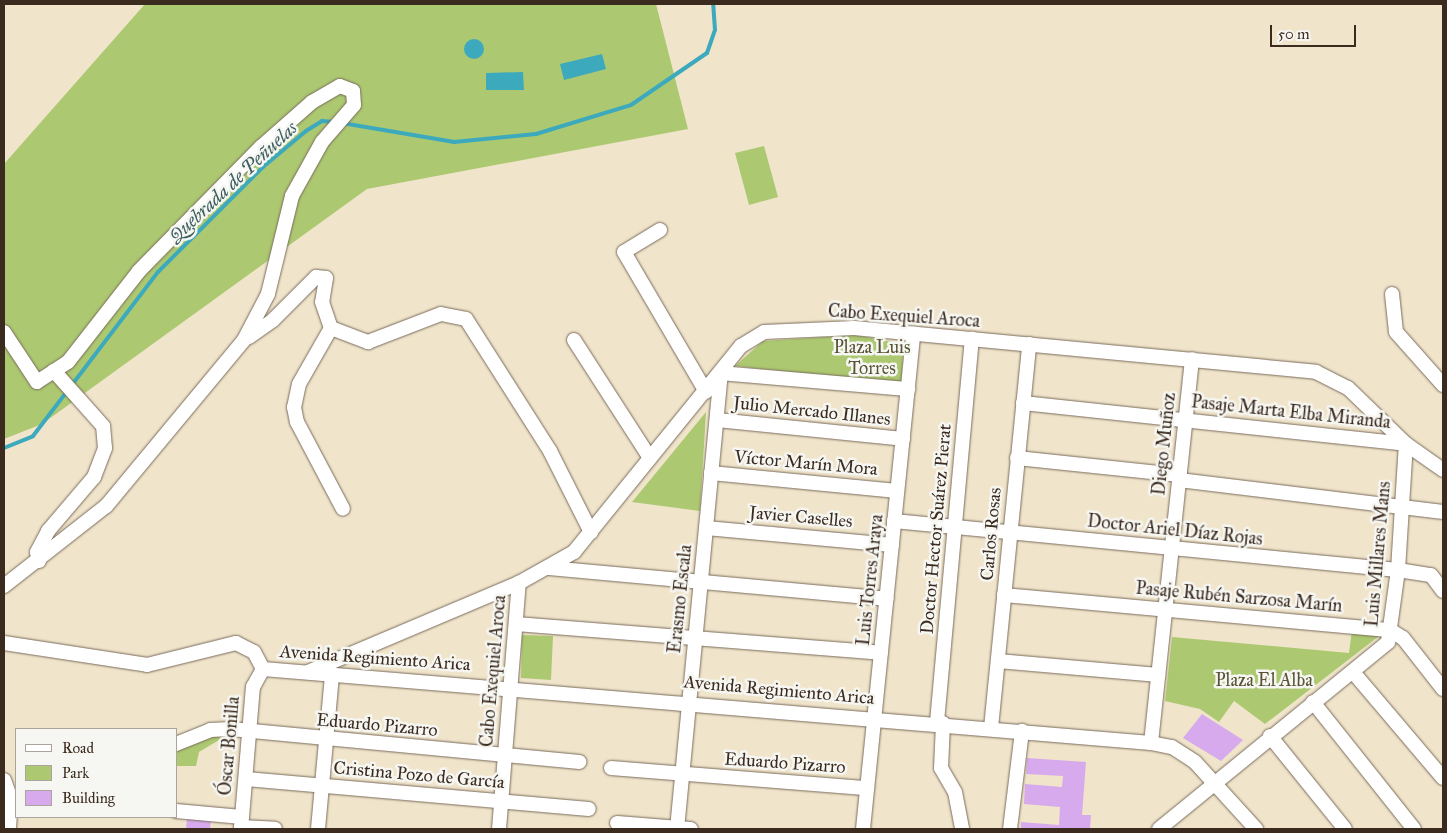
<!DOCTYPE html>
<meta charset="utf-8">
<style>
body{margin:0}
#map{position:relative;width:1447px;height:833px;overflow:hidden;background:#f0e4cb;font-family:"IM FELL Great Primer",serif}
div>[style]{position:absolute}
.green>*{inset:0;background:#acc971}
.water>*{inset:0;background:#3da9bd}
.round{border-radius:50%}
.stream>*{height:4px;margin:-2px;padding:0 2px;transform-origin:2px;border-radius:2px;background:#3da9bd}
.building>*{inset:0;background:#d6aaec}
.roads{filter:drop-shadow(0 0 1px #7a6b5b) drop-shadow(0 0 1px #7a6b5b)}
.minor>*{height:14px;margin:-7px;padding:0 7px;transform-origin:7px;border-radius:7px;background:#fff}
span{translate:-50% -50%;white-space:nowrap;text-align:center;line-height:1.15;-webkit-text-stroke:5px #f6f6f2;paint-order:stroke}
.street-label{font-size:18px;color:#3b2a1e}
.park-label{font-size:18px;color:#575233}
.water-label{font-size:19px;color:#3c5d5e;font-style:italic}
.frame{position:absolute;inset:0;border:5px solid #3b2a1e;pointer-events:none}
.legend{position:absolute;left:15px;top:728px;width:162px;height:90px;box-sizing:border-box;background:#f6f6f2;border:1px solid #aba49d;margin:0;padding:6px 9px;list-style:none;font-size:15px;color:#3b2a1e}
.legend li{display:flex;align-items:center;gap:10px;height:25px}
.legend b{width:25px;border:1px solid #aba49d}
.scale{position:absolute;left:1270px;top:25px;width:86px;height:22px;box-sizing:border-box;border:2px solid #3b2a1e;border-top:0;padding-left:6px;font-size:15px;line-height:18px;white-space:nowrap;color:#3b2a1e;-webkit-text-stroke:4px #f6f6f2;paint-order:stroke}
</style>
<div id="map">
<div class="green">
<i style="clip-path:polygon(145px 4px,656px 4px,688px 129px,367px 189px,42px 424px,4px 439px,4px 164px)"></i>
<i style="clip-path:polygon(764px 146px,778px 197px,749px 205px,735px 153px)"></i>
<i style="clip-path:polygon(856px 335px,903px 344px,902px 384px,735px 366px,763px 341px)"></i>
<i style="clip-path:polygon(706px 412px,700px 511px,632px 502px)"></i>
<i style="clip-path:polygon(1352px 630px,1383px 633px,1265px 724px,1234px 701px,1219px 722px,1200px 709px,1165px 701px,1172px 637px,1349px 653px)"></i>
<i style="clip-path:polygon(522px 635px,553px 636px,551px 680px,521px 678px)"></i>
<i style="clip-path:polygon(211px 732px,229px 734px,199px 752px,196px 766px,176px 766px,176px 748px)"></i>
</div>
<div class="water">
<i class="round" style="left:464px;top:39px;width:20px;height:20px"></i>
<i style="clip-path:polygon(602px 54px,606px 69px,564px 80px,560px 64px)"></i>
<i style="clip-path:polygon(523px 72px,524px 90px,486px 90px,486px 73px)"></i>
</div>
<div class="stream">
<i style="left:342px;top:123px;width:114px;rotate:9.6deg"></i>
<i style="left:454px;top:142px;width:82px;rotate:-5.6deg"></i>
<i style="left:536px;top:134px;width:99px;rotate:-17deg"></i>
<i style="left:631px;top:105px;width:92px;rotate:-34.4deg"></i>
<i style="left:707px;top:53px;width:24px;rotate:-71deg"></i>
<i style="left:715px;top:30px;width:26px;rotate:-94deg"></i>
<i style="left:4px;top:448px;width:31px;rotate:-22deg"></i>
<i style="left:33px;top:436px;width:206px;rotate:-52.7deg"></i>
<i style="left:158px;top:272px;width:148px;rotate:-45deg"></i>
<i style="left:263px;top:167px;width:56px;rotate:-39.9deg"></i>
<i style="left:306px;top:131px;width:19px;rotate:-32deg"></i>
<i style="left:322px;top:121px;width:13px;rotate:4deg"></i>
</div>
<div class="building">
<i style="clip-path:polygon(1202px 714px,1243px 740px,1221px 761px,1183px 738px)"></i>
<i style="clip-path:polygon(1027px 758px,1086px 762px,1082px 815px,1091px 815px,1090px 829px,1021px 829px,1021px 822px,1059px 825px,1060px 807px,1024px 804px,1025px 784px,1062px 787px,1063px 776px,1026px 774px)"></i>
<i style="clip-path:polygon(187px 818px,211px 819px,210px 829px,186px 829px)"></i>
</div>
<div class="roads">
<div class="minor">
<i style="left:660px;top:230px;width:42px;rotate:148.6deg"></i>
<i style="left:624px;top:252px;width:162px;rotate:59.6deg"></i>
<i style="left:1392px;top:294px;width:38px;rotate:84deg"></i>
<i style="left:1396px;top:332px;width:71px;rotate:48.4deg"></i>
<i style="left:331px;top:328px;width:40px;rotate:21deg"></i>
<i style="left:368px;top:342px;width:78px;rotate:-21deg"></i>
<i style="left:441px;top:314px;width:25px;rotate:11deg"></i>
<i style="left:466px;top:319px;width:156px;rotate:57.5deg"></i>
<i style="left:550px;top:451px;width:91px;rotate:63.2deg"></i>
<i style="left:4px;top:332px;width:60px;rotate:56.6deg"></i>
<i style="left:37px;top:382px;width:37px;rotate:-33deg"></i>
<i style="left:68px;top:362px;width:115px;rotate:-52deg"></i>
<i style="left:139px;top:271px;width:174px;rotate:-45.5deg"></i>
<i style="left:261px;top:147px;width:68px;rotate:-41.4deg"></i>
<i style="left:312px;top:102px;width:32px;rotate:-30deg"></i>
<i style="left:340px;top:86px;width:14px;rotate:21deg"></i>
<i style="left:353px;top:91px;width:14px;rotate:86deg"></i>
<i style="left:354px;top:105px;width:49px;rotate:130.9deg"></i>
<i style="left:322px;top:142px;width:62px;rotate:119.1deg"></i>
<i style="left:292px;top:196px;width:101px;rotate:103.8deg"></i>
<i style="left:268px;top:294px;width:52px;rotate:117.6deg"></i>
<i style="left:244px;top:340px;width:216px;rotate:129.7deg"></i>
<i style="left:106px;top:506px;width:130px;rotate:141.9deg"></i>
<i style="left:249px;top:337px;width:29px;rotate:-35deg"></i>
<i style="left:273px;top:320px;width:61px;rotate:-45deg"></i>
<i style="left:316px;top:277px;width:10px;rotate:6deg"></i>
<i style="left:326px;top:278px;width:24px;rotate:99deg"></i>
<i style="left:322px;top:302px;width:28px;rotate:71deg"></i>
<i style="left:331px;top:328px;width:64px;rotate:119.7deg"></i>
<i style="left:299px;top:384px;width:24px;rotate:102deg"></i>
<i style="left:294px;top:407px;width:15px;rotate:79deg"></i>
<i style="left:297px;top:422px;width:98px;rotate:62.1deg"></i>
<i style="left:574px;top:340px;width:140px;rotate:57.2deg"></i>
<i style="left:1023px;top:403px;width:385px;rotate:6.1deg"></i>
<i style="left:717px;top:420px;width:187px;rotate:5.8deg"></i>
<i style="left:1017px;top:458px;width:164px;rotate:6deg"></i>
<i style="left:711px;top:473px;width:187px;rotate:5.5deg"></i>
<i style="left:1179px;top:480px;width:266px;rotate:6.9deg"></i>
<i style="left:894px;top:521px;width:506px;rotate:5.55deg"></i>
<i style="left:1398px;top:570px;width:33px;rotate:9deg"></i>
<i style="left:1431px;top:575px;width:20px;rotate:53deg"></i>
<i style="left:706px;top:528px;width:187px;rotate:5.2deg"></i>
<i style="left:39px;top:561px;width:9px;rotate:-103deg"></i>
<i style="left:37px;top:552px;width:24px;rotate:-62deg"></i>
<i style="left:48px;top:531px;width:71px;rotate:-49.6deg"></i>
<i style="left:94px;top:477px;width:31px;rotate:-69deg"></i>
<i style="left:105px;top:448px;width:22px;rotate:-95deg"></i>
<i style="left:103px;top:426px;width:74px;rotate:-131.7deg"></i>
<i style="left:549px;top:568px;width:339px;rotate:5.2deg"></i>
<i style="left:1004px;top:595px;width:388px;rotate:5.2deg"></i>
<i style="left:1390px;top:630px;width:15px;rotate:32deg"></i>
<i style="left:1403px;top:638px;width:65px;rotate:51.9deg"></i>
<i style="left:516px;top:624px;width:366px;rotate:4.5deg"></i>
<i style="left:4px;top:643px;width:145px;rotate:8.7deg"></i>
<i style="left:147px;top:665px;width:92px;rotate:-13.9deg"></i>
<i style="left:236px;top:643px;width:20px;rotate:27deg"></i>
<i style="left:254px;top:652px;width:19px;rotate:62deg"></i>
<i style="left:998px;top:661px;width:161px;rotate:5deg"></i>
<i style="left:263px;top:669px;width:891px;rotate:4.76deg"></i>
<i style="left:1151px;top:743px;width:21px;rotate:11deg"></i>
<i style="left:1172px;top:747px;width:27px;rotate:33deg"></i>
<i style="left:1195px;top:762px;width:91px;rotate:47.7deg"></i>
<i style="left:308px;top:672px;width:229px;rotate:-22.9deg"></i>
<i style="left:519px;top:583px;width:63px;rotate:-29.4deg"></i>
<i style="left:574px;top:552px;width:265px;rotate:-51deg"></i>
<i style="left:741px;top:346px;width:27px;rotate:-31deg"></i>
<i style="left:764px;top:332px;width:90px;rotate:-2.5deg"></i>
<i style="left:854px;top:328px;width:464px;rotate:5.4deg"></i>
<i style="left:1316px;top:372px;width:36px;rotate:27deg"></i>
<i style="left:1348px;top:388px;width:81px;rotate:44deg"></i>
<i style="left:1406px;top:444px;width:45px;rotate:35.1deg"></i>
<i style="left:1353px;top:672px;width:139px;rotate:49.7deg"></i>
<i style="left:1313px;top:702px;width:162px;rotate:51.5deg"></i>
<i style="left:937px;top:722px;width:385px;rotate:-84.8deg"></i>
<i style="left:943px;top:723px;width:45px;rotate:92.5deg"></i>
<i style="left:941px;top:768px;width:28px;rotate:60deg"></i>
<i style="left:955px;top:792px;width:38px;rotate:79deg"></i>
<i style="left:991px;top:728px;width:386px;rotate:-84.3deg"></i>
<i style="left:1270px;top:736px;width:119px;rotate:51.1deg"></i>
<i style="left:1151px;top:743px;width:386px;rotate:-83.9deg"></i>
<i style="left:176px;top:744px;width:37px;rotate:-22deg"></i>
<i style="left:210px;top:730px;width:21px;rotate:-3deg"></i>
<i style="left:231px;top:729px;width:350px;rotate:5.4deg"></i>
<i style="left:611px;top:768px;width:257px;rotate:4.5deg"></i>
<i style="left:246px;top:779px;width:344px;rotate:5deg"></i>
<i style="left:4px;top:780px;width:20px;rotate:70deg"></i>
<i style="left:11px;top:799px;width:30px;rotate:94deg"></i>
<i style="left:176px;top:811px;width:66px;rotate:5.2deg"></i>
<i style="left:617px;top:823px;width:74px;rotate:4.6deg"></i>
<i style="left:241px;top:827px;width:34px;rotate:3deg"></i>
<i style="left:241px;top:829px;width:143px;rotate:-85.2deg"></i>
<i style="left:253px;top:687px;width:21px;rotate:-61deg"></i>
<i style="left:318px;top:829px;width:156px;rotate:-84.8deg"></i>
<i style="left:499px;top:829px;width:247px;rotate:-85.4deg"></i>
<i style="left:677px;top:829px;width:458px;rotate:-84.5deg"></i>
<i style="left:721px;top:373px;width:188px;rotate:4.9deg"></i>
<i style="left:863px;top:829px;width:498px;rotate:-84.2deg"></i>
<i style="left:1010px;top:829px;width:99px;rotate:-83deg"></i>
<i style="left:1159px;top:829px;width:296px;rotate:-39.2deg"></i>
<i style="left:1388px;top:642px;width:73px;rotate:-82.1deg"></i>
<i style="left:1398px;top:570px;width:126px;rotate:-86.4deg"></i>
</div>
</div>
<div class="street-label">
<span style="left:904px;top:316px;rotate:4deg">Cabo Exequiel Aroca</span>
<span style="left:812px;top:411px;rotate:6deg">Julio Mercado Illanes</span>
<span style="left:1291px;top:412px;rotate:6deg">Pasaje Marta Elba Miranda</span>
<span style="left:1164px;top:444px;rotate:-84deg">Diego Muñoz</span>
<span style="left:806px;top:463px;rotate:5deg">Víctor Marín Mora</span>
<span style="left:801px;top:517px;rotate:5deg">Javier Caselles</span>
<span style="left:936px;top:529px;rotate:-85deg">Doctor Hector Suárez Pierat</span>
<span style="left:1175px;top:530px;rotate:6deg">Doctor Ariel Díaz Rojas</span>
<span style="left:991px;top:534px;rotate:-85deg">Carlos Rosas</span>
<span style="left:1378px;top:554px;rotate:-85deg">Luis Millares Mans</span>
<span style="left:870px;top:580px;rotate:-84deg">Luis Torres Araya</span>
<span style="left:1239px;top:597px;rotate:5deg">Pasaje Rubén Sarzosa Marín</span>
<span style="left:680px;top:599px;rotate:-84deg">Erasmo Escala</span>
<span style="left:375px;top:658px;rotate:4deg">Avenida Regimiento Arica</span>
<span style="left:493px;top:671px;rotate:-85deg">Cabo Exequiel Aroca</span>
<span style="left:779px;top:690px;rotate:5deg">Avenida Regimiento Arica</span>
<span style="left:377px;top:725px;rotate:5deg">Eduardo Pizarro</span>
<span style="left:229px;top:746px;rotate:-85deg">Óscar Bonilla</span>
<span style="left:785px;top:763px;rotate:4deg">Eduardo Pizarro</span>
<span style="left:419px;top:775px;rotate:5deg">Cristina Pozo de García</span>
</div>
<div class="park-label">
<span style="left:872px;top:358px">Plaza Luis<br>Torres</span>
<span style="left:1264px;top:680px">Plaza El Alba</span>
</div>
<div class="water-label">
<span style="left:233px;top:182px;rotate:-43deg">Quebrada de Peñuelas</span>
</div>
<div class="frame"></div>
<ul class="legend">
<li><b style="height:6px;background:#fff"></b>Road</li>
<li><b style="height:14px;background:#acc971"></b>Park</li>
<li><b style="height:14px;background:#d6aaec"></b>Building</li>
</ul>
<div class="scale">50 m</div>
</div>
